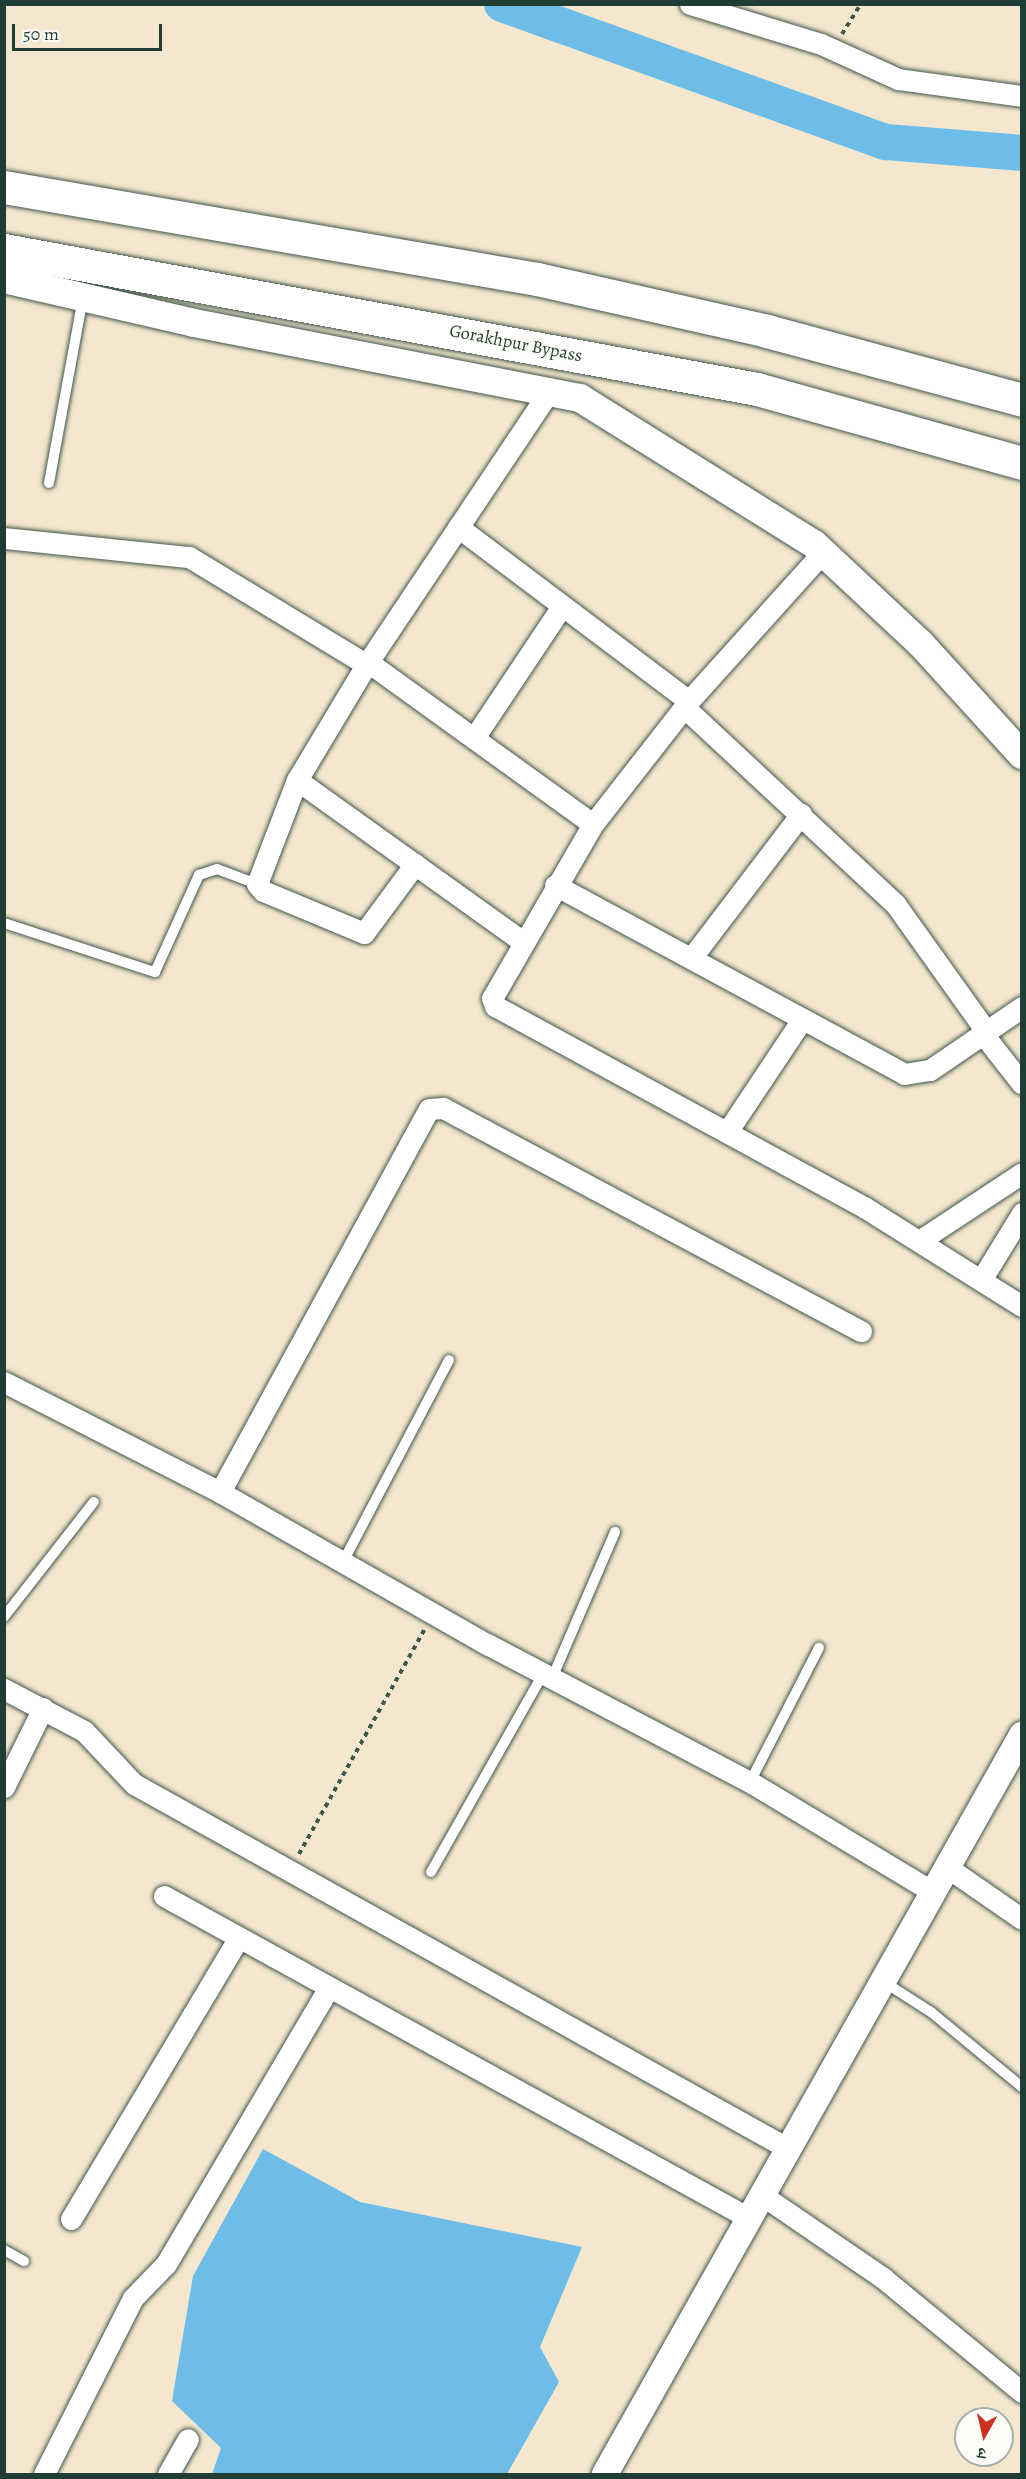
<!DOCTYPE html>
<meta charset="utf-8">
<style>
body{margin:0}
#map{position:relative;width:1026px;height:2479px;overflow:hidden;background:#f4e7cd;font-family:Alegreya,"Noto Serif Devanagari",serif}
div>[style]{position:absolute}
.water>*{inset:0;background:#6ebde9}
.river>*{height:36px;margin:-18px;padding:0 18px;transform-origin:18px;border-radius:18px;background:#6ebde9}
.path>*{height:4px;margin-top:-2px;transform-origin:0;background:repeating-linear-gradient(90deg,#3f564b 0 4.5px,transparent 0 9px)}
.roads{filter:drop-shadow(0 0 2px #3f564b) drop-shadow(0 0 2px #3f564b)}
.service>*{height:10px;margin:-5px;padding:0 5px;transform-origin:5px;border-radius:5px;background:#fff}
.minor>*{height:21px;margin:-10.5px;padding:0 10.5px;transform-origin:10.5px;border-radius:10.5px;background:#fff}
.tertiary>*{height:26px;margin:-13px;padding:0 13px;transform-origin:13px;border-radius:13px;background:#fff}
.secondary>*{height:28px;margin:-14px;padding:0 14px;transform-origin:14px;border-radius:14px;background:#fff}
.trunk>*{height:33px;margin:-16.5px;padding:0 16.5px;transform-origin:16.5px;border-radius:16.5px;background:#fff}
span{translate:-50% -50%;white-space:nowrap;text-align:center;line-height:1.15;-webkit-text-stroke:4.5px #fdfcf7;paint-order:stroke}
.street-label{font-size:18px;color:#1f3d34}
.frame{position:absolute;inset:0;border:6px solid #1f3d34;pointer-events:none}
.north{position:absolute;left:954px;top:2407px;width:60px;height:60px;box-sizing:border-box;background:#fdfcf7;border:2px solid #a4b0a9;border-radius:50%;rotate:188deg;font-size:16px;font-weight:700;line-height:24px;text-align:center;color:#1f3d34}
.north::after{content:'';display:block;margin:auto;width:21px;height:27px;background:#c8321e;clip-path:polygon(50% 0,100% 100%,50% 72%,0 100%)}
.scale{position:absolute;left:12px;top:24px;width:150px;height:27px;box-sizing:border-box;border:3px solid #1f3d34;border-top:0;padding-left:8px;font-size:18px;line-height:21px;white-space:nowrap;color:#1f3d34;-webkit-text-stroke:4px #fdfcf7;paint-order:stroke}
</style>
<div id="map">
<div class="water">
<i style="clip-path:polygon(263px 2149px,360px 2202px,582px 2247px,540px 2347px,559px 2382px,507px 2474px,212px 2474px,221px 2448px,172px 2401px,193px 2276px)"></i>
</div>
<div class="river">
<i style="left:502px;top:4px;width:408px;rotate:19.8deg"></i>
<i style="left:886px;top:142px;width:136px;rotate:4.6deg"></i>
</div>
<div class="path">
<i style="left:842px;top:34px;width:36px;rotate:-58deg"></i>
<i style="left:299px;top:1854px;width:257px;rotate:-60.8deg"></i>
</div>
<div class="roads">
<div class="service">
<i style="left:49px;top:483px;width:188px;rotate:-79.6deg"></i>
<i style="left:4px;top:923px;width:159px;rotate:18deg"></i>
<i style="left:155px;top:972px;width:107px;rotate:-65.6deg"></i>
<i style="left:199px;top:875px;width:19px;rotate:-18deg"></i>
<i style="left:217px;top:869px;width:43px;rotate:20.6deg"></i>
<i style="left:343px;top:1562px;width:228px;rotate:-62.3deg"></i>
<i style="left:4px;top:1617px;width:146px;rotate:-52deg"></i>
<i style="left:553px;top:1676px;width:157px;rotate:-66.7deg"></i>
<i style="left:750px;top:1782px;width:151px;rotate:-62.8deg"></i>
<i style="left:431px;top:1872px;width:230px;rotate:-60.5deg"></i>
<i style="left:884px;top:1982px;width:56px;rotate:32.6deg"></i>
<i style="left:931px;top:2012px;width:118px;rotate:39.5deg"></i>
<i style="left:4px;top:2250px;width:23px;rotate:29deg"></i>
</div>
<div class="minor">
<i style="left:690px;top:4px;width:137px;rotate:17deg"></i>
<i style="left:821px;top:44px;width:85px;rotate:24.4deg"></i>
<i style="left:898px;top:79px;width:125px;rotate:7.8deg"></i>
<i style="left:458px;top:527px;width:289px;rotate:37deg"></i>
<i style="left:4px;top:538px;width:186px;rotate:5.9deg"></i>
<i style="left:189px;top:557px;width:208px;rotate:31.2deg"></i>
<i style="left:823px;top:552px;width:200px;rotate:132deg"></i>
<i style="left:689px;top:701px;width:156px;rotate:128deg"></i>
<i style="left:593px;top:824px;width:201px;rotate:120.1deg"></i>
<i style="left:492px;top:998px;width:9px;rotate:69deg"></i>
<i style="left:495px;top:1006px;width:420px;rotate:28.6deg"></i>
<i style="left:864px;top:1207px;width:186px;rotate:32.1deg"></i>
<i style="left:368px;top:662px;width:277px;rotate:35.8deg"></i>
<i style="left:684px;top:707px;width:290px;rotate:43deg"></i>
<i style="left:896px;top:905px;width:155px;rotate:54.5deg"></i>
<i style="left:474px;top:738px;width:159px;rotate:-56.3deg"></i>
<i style="left:297px;top:780px;width:277px;rotate:35.6deg"></i>
<i style="left:415px;top:864px;width:86px;rotate:126.5deg"></i>
<i style="left:364px;top:933px;width:109px;rotate:-157.4deg"></i>
<i style="left:263px;top:891px;width:9px;rotate:-131deg"></i>
<i style="left:257px;top:884px;width:111px;rotate:-69deg"></i>
<i style="left:297px;top:780px;width:138px;rotate:-59deg"></i>
<i style="left:368px;top:662px;width:325px;rotate:-56.2deg"></i>
<i style="left:555px;top:885px;width:397px;rotate:28.4deg"></i>
<i style="left:904px;top:1074px;width:26px;rotate:-9deg"></i>
<i style="left:930px;top:1070px;width:112px;rotate:-34.4deg"></i>
<i style="left:692px;top:957px;width:180px;rotate:-52.7deg"></i>
<i style="left:983px;top:1034px;width:63px;rotate:52deg"></i>
<i style="left:727px;top:1132px;width:133px;rotate:-56.3deg"></i>
<i style="left:919px;top:1241px;width:123px;rotate:-33.4deg"></i>
<i style="left:981px;top:1280px;width:79px;rotate:-58.5deg"></i>
<i style="left:4px;top:1382px;width:242px;rotate:27deg"></i>
<i style="left:220px;top:1492px;width:307px;rotate:29.7deg"></i>
<i style="left:487px;top:1644px;width:297px;rotate:27.7deg"></i>
<i style="left:750px;top:1782px;width:214px;rotate:31deg"></i>
<i style="left:220px;top:1492px;width:436px;rotate:-61.4deg"></i>
<i style="left:429px;top:1109px;width:14px;rotate:-4deg"></i>
<i style="left:443px;top:1108px;width:474px;rotate:28.1deg"></i>
<i style="left:4px;top:1689px;width:90px;rotate:27.7deg"></i>
<i style="left:84px;top:1731px;width:73px;rotate:46.7deg"></i>
<i style="left:134px;top:1784px;width:750px;rotate:29.13deg"></i>
<i style="left:4px;top:1787px;width:88px;rotate:-63.7deg"></i>
<i style="left:947px;top:1867px;width:91px;rotate:34.7deg"></i>
<i style="left:164px;top:1896px;width:668px;rotate:28.83deg"></i>
<i style="left:762px;top:2195px;width:147px;rotate:34.4deg"></i>
<i style="left:883px;top:2278px;width:180px;rotate:39.4deg"></i>
<i style="left:71px;top:2219px;width:328px;rotate:-59.2deg"></i>
<i style="left:44px;top:2474px;width:197px;rotate:-63.2deg"></i>
<i style="left:133px;top:2298px;width:47px;rotate:-45.9deg"></i>
<i style="left:166px;top:2264px;width:321px;rotate:-59.5deg"></i>
<i style="left:168px;top:2474px;width:40px;rotate:-60.3deg"></i>
</div>
<div class="tertiary">
<i style="left:605px;top:2474px;width:849px;rotate:-60.57deg"></i>
</div>
<div class="secondary">
<i style="left:4px;top:279px;width:195px;rotate:13deg"></i>
<i style="left:194px;top:323px;width:393px;rotate:11deg"></i>
<i style="left:580px;top:398px;width:276px;rotate:32deg"></i>
<i style="left:814px;top:544px;width:146px;rotate:43.1deg"></i>
<i style="left:921px;top:644px;width:150px;rotate:47.7deg"></i>
</div>
<div class="trunk">
<i style="left:4px;top:187px;width:541px;rotate:9.79deg"></i>
<i style="left:537px;top:279px;width:236px;rotate:12.7deg"></i>
<i style="left:767px;top:331px;width:264px;rotate:15.1deg"></i>
<i style="left:4px;top:250px;width:766px;rotate:10.46deg"></i>
<i style="left:757px;top:389px;width:275px;rotate:15.6deg"></i>
</div>
</div>
<div class="street-label">
<span style="left:516px;top:343px;rotate:11deg">Gorakhpur Bypass</span>
</div>
<div class="frame"></div>
<div class="north">उ</div>
<div class="scale">50 m</div>
</div>
